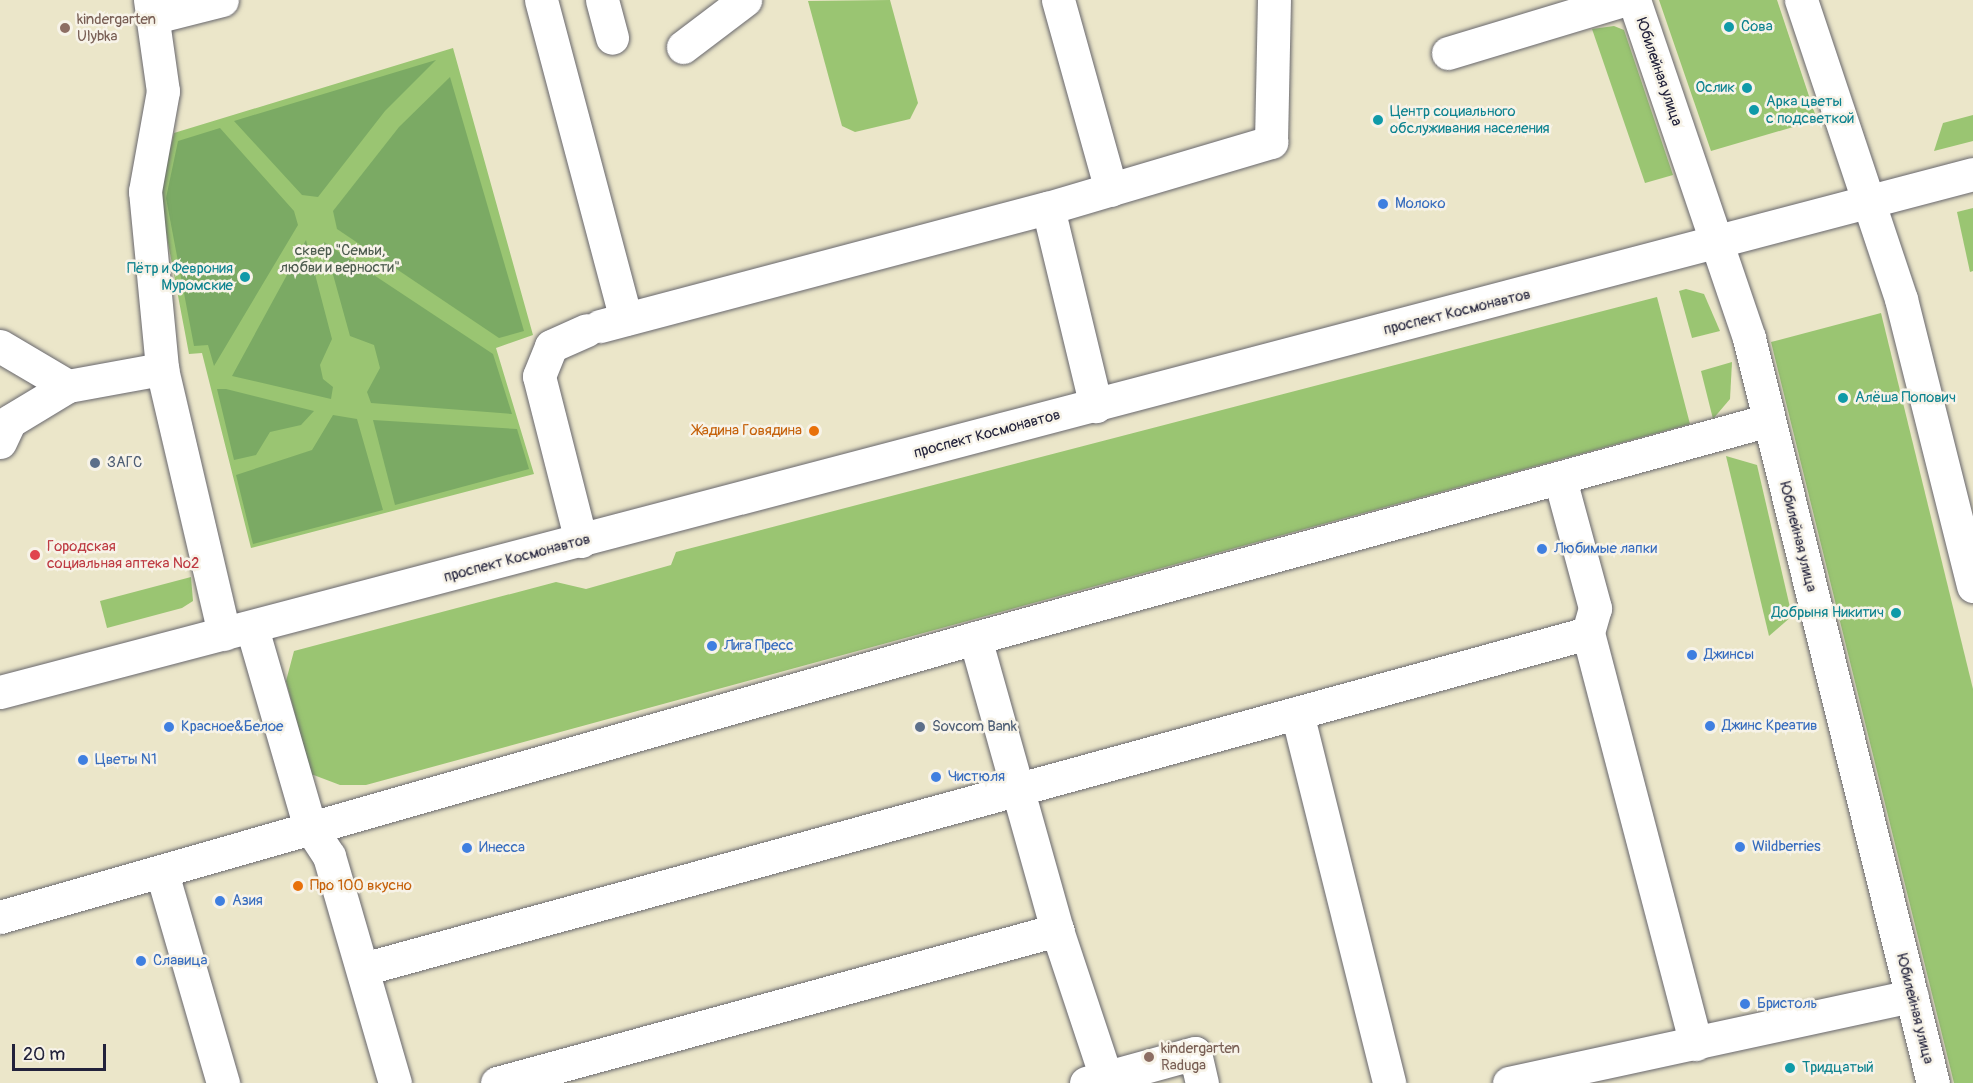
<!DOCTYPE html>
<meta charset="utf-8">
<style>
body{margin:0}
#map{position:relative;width:1973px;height:1083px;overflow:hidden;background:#ebe6c9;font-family:Pangolin,sans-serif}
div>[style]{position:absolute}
.green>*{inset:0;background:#9ac572}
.forest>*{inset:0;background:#7baa64}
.roads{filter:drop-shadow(0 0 2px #68676d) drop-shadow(0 0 2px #68676d)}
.minor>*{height:33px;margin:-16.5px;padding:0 16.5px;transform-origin:16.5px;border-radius:16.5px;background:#fff}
.major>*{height:33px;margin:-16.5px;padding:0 16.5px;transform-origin:16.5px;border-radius:16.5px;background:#fff}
.dots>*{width:16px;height:16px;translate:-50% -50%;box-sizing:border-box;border:3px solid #f7f3e8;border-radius:50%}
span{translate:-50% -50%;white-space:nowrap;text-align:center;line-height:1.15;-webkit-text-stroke:5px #f7f3e8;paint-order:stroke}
.education-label{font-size:15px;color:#785e54}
.left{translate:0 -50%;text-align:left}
.culture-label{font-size:15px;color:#0d838f}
.right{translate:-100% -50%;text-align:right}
.street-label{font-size:15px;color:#22223b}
.shop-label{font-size:15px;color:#366cbe}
.park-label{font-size:15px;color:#4c5b4e}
.food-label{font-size:15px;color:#c56008}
.service-label{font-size:15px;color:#4e5e75}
.health-label{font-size:15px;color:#be3a42}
.scale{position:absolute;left:12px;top:1044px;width:94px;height:27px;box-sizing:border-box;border:3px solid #22223b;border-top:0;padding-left:8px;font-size:18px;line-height:21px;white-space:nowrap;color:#22223b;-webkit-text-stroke:4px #f7f3e8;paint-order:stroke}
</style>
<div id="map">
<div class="green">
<i style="clip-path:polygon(890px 0,918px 103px,910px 119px,855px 132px,842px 126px,808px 1px)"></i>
<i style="clip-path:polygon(1659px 0,1777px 0,1817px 120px,1711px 151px)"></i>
<i style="clip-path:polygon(1614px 26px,1624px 30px,1673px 175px,1645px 183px,1592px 29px)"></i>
<i style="clip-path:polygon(453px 48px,533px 335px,496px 348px,534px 474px,251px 548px,202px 353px,189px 354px,159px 195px,174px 133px)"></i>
<i style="clip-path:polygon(1973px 115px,1973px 141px,1934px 151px,1943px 123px)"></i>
<i style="clip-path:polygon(1973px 208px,1973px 271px,1970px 272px,1957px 212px)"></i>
<i style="clip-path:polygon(1686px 289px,1704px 294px,1720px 331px,1692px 338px,1679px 291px)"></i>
<i style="clip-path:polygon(1657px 297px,1690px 424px,366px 785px,340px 785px,311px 774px,286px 681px,294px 651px,556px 582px,586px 589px,671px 565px,676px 552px)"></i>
<i style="clip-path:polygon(1881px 313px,1973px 689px,1973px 1083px,1954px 1083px,1771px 342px)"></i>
<i style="clip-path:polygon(1732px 362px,1730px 399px,1713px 419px,1701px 371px)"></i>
<i style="clip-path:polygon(1726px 456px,1757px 465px,1792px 616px,1769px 636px)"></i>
<i style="clip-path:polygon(191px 577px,193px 601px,182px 608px,107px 628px,100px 601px)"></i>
</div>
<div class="forest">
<i style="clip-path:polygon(436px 60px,385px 111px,318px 197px,302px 195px,234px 121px)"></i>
<i style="clip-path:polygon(450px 77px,524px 331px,499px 338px,337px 229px,333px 211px,399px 127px)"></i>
<i style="clip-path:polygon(220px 128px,294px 211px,298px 225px,214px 366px,208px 345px,194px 346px,166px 198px,178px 141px)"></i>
<i style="clip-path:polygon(306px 240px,332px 339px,320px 365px,323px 379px,333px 387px,331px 399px,232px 376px)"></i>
<i style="clip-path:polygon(324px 242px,493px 354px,512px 414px,371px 403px,367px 392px,380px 368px,374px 345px,350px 336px)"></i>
<i style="clip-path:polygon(217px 389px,226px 389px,314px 411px,301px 425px,270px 432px,256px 455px,234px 460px)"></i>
<i style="clip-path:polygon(333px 415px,357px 419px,383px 510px,253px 544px,236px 475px,312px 450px)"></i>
<i style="clip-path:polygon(373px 420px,517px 429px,529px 469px,395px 505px)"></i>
</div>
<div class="roads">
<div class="minor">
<i style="left:150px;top:0;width:92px;rotate:81.9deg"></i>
<i style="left:163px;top:91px;width:102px;rotate:100.2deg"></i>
<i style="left:145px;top:191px;width:179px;rotate:84.5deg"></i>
<i style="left:162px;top:369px;width:272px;rotate:76.8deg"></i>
<i style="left:541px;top:0;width:330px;rotate:75.1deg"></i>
<i style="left:602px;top:0;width:39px;rotate:75deg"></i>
<i style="left:1058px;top:0;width:197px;rotate:74.4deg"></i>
<i style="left:155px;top:17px;width:69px;rotate:-14.2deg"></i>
<i style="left:683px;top:47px;width:78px;rotate:-37.2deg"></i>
<i style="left:1448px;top:53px;width:184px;rotate:-16.8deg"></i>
<i style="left:1048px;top:208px;width:204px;rotate:76.4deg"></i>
<i style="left:600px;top:326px;width:463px;rotate:-14.8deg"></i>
<i style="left:1048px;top:208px;width:233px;rotate:-16.5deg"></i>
<i style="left:1271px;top:142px;width:142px;rotate:-88.8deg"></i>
<i style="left:0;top:346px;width:79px;rotate:30.5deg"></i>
<i style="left:0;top:442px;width:23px;rotate:-65deg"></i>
<i style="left:10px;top:421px;width:68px;rotate:-31.1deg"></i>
<i style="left:68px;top:386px;width:96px;rotate:-10.3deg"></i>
<i style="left:1560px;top:479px;width:134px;rotate:74.8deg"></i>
<i style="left:1595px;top:608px;width:26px;rotate:106deg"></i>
<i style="left:1588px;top:633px;width:425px;rotate:75.3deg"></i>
<i style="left:581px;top:541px;width:170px;rotate:-104.3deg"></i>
<i style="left:539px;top:376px;width:32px;rotate:-68deg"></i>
<i style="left:551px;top:346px;width:39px;rotate:-24deg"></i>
<i style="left:252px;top:628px;width:207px;rotate:73.8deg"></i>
<i style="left:310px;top:827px;width:35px;rotate:57deg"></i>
<i style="left:329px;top:856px;width:236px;rotate:73.8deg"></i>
<i style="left:975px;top:638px;width:303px;rotate:74.3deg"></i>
<i style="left:1057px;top:930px;width:155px;rotate:71.6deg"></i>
<i style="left:1297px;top:713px;width:381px;rotate:76deg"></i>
<i style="left:162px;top:873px;width:219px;rotate:73.8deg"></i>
<i style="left:0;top:917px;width:1014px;rotate:-15.97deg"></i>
<i style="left:975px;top:638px;width:823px;rotate:-15.35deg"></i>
<i style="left:363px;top:969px;width:1270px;rotate:-15.34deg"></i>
<i style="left:497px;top:1083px;width:581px;rotate:-15.28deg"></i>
<i style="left:1086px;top:1083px;width:113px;rotate:-15.4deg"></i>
<i style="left:1195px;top:1053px;width:31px;rotate:77deg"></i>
<i style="left:1509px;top:1083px;width:412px;rotate:-12.2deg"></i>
</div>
<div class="major">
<i style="left:1634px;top:0;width:357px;rotate:71.2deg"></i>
<i style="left:1749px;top:338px;width:767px;rotate:76.13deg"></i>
<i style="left:1801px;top:0;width:315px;rotate:71.5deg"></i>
<i style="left:1901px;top:299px;width:296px;rotate:75.9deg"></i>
<i style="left:0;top:692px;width:2040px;rotate:-14.71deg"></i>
</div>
</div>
<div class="dots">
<i style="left:1729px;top:27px;background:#0f9aa8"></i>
<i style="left:65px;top:28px;background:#8d6e63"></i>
<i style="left:1747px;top:88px;background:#0f9aa8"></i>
<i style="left:1754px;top:110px;background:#0f9aa8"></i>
<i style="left:1378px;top:120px;background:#0f9aa8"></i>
<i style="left:1383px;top:204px;background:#3f7fe0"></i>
<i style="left:245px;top:277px;background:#0f9aa8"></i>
<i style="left:1843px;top:398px;background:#0f9aa8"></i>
<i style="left:814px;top:431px;background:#e8710a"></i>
<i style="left:95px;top:463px;background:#5c6f8a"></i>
<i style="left:1542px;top:549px;background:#3f7fe0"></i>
<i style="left:35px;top:555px;background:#e0444e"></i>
<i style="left:1896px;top:613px;background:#0f9aa8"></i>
<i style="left:712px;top:646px;background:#3f7fe0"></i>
<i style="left:1692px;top:655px;background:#3f7fe0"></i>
<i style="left:1710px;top:726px;background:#3f7fe0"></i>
<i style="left:169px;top:727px;background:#3f7fe0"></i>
<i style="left:920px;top:727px;background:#5c6f8a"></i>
<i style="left:83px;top:760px;background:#3f7fe0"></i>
<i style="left:936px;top:777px;background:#3f7fe0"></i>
<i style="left:1740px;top:847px;background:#3f7fe0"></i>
<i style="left:467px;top:848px;background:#3f7fe0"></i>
<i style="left:298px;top:886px;background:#e8710a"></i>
<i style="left:220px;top:901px;background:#3f7fe0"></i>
<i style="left:141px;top:961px;background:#3f7fe0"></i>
<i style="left:1745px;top:1004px;background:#3f7fe0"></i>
<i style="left:1149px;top:1057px;background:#8d6e63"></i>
<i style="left:1790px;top:1068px;background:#0f9aa8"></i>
</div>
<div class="education-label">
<span class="left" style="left:77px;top:28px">kindergarten<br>Ulybka</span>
<span class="left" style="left:1161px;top:1057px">kindergarten<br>Raduga</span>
</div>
<div class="culture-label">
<span class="left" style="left:1741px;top:27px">Сова</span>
<span class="right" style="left:1735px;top:88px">Ослик</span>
<span class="left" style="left:1766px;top:110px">Арка цветы<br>с подсветкой</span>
<span class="left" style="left:1390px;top:120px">Центр социального<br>обслуживания населения</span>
<span class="right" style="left:233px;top:277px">Пётр и Феврония<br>Муромские</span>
<span class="left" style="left:1855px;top:398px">Алёша Попович</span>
<span class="right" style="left:1884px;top:613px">Добрыня Никитич</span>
<span class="left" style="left:1802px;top:1068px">Тридцатый</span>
</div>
<div class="street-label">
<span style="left:1659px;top:72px;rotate:71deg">Юбилейная улица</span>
<span style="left:1457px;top:312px;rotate:-14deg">проспект Космонавтов</span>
<span style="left:987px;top:434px;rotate:-15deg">проспект Космонавтов</span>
<span style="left:1798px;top:537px;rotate:76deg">Юбилейная улица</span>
<span style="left:517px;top:558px;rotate:-15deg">проспект Космонавтов</span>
<span style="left:1915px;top:1009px;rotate:76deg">Юбилейная улица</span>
</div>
<div class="shop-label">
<span class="left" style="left:1395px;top:204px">Молоко</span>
<span class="left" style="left:1554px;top:549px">Любимые лапки</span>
<span class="left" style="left:724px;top:646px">Лига Пресс</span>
<span class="left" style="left:1704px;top:655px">Джинсы</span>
<span class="left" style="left:1722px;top:726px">Джинс Креатив</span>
<span class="left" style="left:181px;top:727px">Красное&amp;Белое</span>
<span class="left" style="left:95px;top:760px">Цветы N1</span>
<span class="left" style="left:948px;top:777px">Чистюля</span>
<span class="left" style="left:1752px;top:847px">Wildberries</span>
<span class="left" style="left:479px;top:848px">Инесса</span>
<span class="left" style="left:232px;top:901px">Азия</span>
<span class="left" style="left:153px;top:961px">Славица</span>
<span class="left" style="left:1757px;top:1004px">Бристоль</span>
</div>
<div class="park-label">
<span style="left:340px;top:259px">сквер "Семьи,<br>любви и верности"</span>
</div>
<div class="food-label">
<span class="right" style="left:802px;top:431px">Жадина Говядина</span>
<span class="left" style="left:310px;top:886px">Про 100 вкусно</span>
</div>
<div class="service-label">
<span class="left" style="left:107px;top:463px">ЗАГС</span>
<span class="left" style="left:932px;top:727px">Sovcom Bank</span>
</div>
<div class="health-label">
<span class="left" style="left:47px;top:555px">Городская<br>социальная аптека №2</span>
</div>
<div class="scale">20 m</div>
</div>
